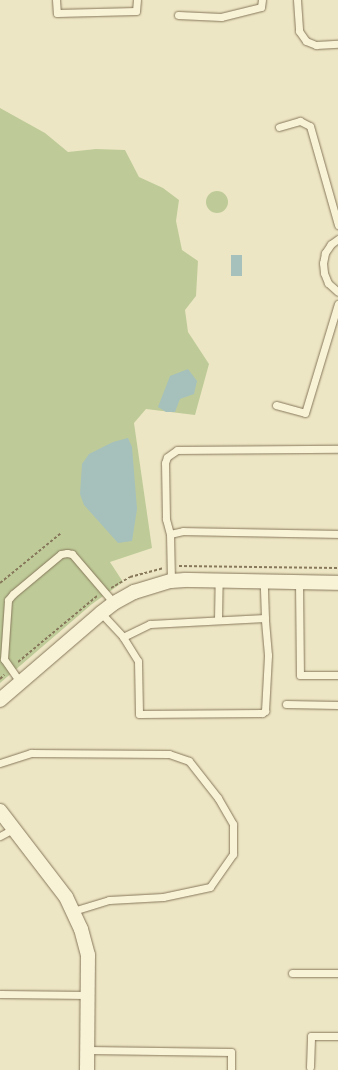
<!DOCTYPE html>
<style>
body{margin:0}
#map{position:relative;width:338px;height:1070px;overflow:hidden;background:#ede6c4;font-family:"Playfair Display",serif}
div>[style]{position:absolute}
.green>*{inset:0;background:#becb98}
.round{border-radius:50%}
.water>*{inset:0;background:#a6c0bc}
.path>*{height:2px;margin-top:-1px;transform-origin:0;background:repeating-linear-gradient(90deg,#87785b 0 3px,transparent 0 5px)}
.roads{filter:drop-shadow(0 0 1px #87785b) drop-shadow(0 0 1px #87785b)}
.service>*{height:7px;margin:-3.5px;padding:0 3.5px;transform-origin:3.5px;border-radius:3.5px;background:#f8f2d7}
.minor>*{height:14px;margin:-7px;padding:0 7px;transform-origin:7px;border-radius:7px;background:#f8f2d7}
span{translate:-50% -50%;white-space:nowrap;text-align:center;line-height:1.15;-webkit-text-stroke:4px #f4efd3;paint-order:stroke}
</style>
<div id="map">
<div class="green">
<i style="clip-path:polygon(0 108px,45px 133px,68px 152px,96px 149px,125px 150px,139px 177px,163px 188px,179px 200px,176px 221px,182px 250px,198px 261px,196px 296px,185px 310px,188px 332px,209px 364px,195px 415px,146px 409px,134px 423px,152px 548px,110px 562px,123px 582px,92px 604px,0 683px)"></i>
<i class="round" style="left:206px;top:191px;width:22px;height:22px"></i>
</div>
<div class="water">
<i style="clip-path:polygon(231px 255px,242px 255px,242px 276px,231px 276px)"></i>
<i style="clip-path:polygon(188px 369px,197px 381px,194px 394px,180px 399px,175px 412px,166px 412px,158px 407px,170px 376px)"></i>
<i style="clip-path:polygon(128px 438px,132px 447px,137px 509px,132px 541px,118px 543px,84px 505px,80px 494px,82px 464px,89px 454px,113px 442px)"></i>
</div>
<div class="path">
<i style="left:179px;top:566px;width:159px;rotate:0.7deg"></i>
<i style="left:0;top:583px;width:79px;rotate:-39.3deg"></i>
<i style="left:111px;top:588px;width:22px;rotate:-30deg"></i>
<i style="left:130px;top:577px;width:34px;rotate:-15deg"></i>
<i style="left:18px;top:662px;width:103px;rotate:-39.9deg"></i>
<i style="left:0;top:679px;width:6px;rotate:-45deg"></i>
</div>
<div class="roads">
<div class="service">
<i style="left:56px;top:0;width:13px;rotate:86deg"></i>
<i style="left:57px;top:13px;width:79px;rotate:-1.5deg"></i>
<i style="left:136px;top:11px;width:11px;rotate:-85deg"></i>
<i style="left:297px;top:0;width:31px;rotate:86deg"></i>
<i style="left:299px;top:31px;width:12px;rotate:55deg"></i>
<i style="left:306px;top:41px;width:11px;rotate:22deg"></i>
<i style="left:316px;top:45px;width:22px;rotate:-3deg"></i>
<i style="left:178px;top:15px;width:43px;rotate:2.7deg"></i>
<i style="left:221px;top:17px;width:41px;rotate:-14deg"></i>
<i style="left:261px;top:7px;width:7px;rotate:-82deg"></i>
<i style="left:279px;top:127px;width:22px;rotate:-16deg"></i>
<i style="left:300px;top:121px;width:11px;rotate:27deg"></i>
<i style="left:310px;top:126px;width:103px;rotate:74.2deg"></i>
<i style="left:338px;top:239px;width:9px;rotate:144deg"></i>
<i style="left:331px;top:244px;width:11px;rotate:124deg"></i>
<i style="left:325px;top:253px;width:10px;rotate:101deg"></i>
<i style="left:323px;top:263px;width:10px;rotate:84deg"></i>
<i style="left:324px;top:273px;width:11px;rotate:68deg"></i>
<i style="left:328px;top:283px;width:13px;rotate:42deg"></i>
<i style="left:276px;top:405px;width:30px;rotate:15deg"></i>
<i style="left:305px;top:413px;width:114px;rotate:-73.2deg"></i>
<i style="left:170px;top:534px;width:16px;rotate:-105deg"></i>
<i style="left:166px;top:519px;width:56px;rotate:-91deg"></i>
<i style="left:165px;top:463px;width:6px;rotate:-72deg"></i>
<i style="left:167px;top:457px;width:12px;rotate:-35deg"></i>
<i style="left:177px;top:450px;width:161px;rotate:-0.4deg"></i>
<i style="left:171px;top:581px;width:47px;rotate:-91.2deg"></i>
<i style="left:170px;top:534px;width:13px;rotate:-13deg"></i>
<i style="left:183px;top:531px;width:155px;rotate:1.1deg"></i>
<i style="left:299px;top:582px;width:93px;rotate:89.4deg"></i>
<i style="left:300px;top:675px;width:38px"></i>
<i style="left:101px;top:613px;width:33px;rotate:47deg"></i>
<i style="left:123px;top:637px;width:30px;rotate:-26deg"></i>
<i style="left:150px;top:624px;width:115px;rotate:-3deg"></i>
<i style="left:265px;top:618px;width:37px;rotate:-92deg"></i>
<i style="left:218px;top:620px;width:39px;rotate:-89deg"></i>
<i style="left:123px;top:637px;width:28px;rotate:58deg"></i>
<i style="left:138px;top:661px;width:53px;rotate:88.9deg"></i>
<i style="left:139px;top:714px;width:123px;rotate:-0.5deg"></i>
<i style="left:262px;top:713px;width:4px;rotate:-34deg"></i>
<i style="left:265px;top:711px;width:56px;rotate:-86.9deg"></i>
<i style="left:268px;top:655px;width:37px;rotate:-95deg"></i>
<i style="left:20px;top:682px;width:28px;rotate:-125deg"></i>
<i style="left:4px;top:659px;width:59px;rotate:-86.1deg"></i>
<i style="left:8px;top:600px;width:8px;rotate:-50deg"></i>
<i style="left:13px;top:594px;width:62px;rotate:-39.8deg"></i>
<i style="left:61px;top:554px;width:6px;rotate:-9deg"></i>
<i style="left:67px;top:553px;width:5px;rotate:11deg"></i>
<i style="left:72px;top:554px;width:65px;rotate:49.4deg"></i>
<i style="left:286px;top:704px;width:52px;rotate:1.1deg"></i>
<i style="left:0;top:763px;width:33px;rotate:-18deg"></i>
<i style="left:31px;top:753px;width:138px;rotate:0.4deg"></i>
<i style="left:169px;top:754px;width:21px;rotate:19deg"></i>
<i style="left:189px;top:761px;width:47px;rotate:51.9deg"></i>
<i style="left:218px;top:798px;width:30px;rotate:60deg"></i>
<i style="left:233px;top:824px;width:30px;rotate:90deg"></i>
<i style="left:233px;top:854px;width:40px;rotate:124.9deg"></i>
<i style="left:210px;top:887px;width:48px;rotate:168deg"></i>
<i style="left:163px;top:897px;width:54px;rotate:176.8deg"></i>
<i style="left:109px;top:900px;width:38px;rotate:163deg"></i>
<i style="left:0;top:836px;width:15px;rotate:-28deg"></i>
<i style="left:292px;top:973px;width:46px"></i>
<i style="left:0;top:994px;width:88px;rotate:0.7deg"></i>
<i style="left:88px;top:1050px;width:143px;rotate:0.8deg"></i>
<i style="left:231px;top:1052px;width:18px;rotate:90deg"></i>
<i style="left:310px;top:1067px;width:31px;rotate:-88deg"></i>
<i style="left:311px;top:1036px;width:27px"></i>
</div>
<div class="minor">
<i style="left:0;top:700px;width:133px;rotate:-40.7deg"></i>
<i style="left:101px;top:613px;width:16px;rotate:-38deg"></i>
<i style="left:114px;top:603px;width:23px;rotate:-29deg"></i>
<i style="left:134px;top:592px;width:39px;rotate:-17deg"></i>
<i style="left:171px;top:581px;width:14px;rotate:-4deg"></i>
<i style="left:185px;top:580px;width:153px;rotate:1.1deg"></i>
<i style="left:0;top:811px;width:108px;rotate:52.5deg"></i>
<i style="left:66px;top:897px;width:35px;rotate:65deg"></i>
<i style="left:81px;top:929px;width:27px;rotate:75deg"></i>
<i style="left:88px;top:955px;width:115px;rotate:90.5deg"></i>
</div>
</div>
</div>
